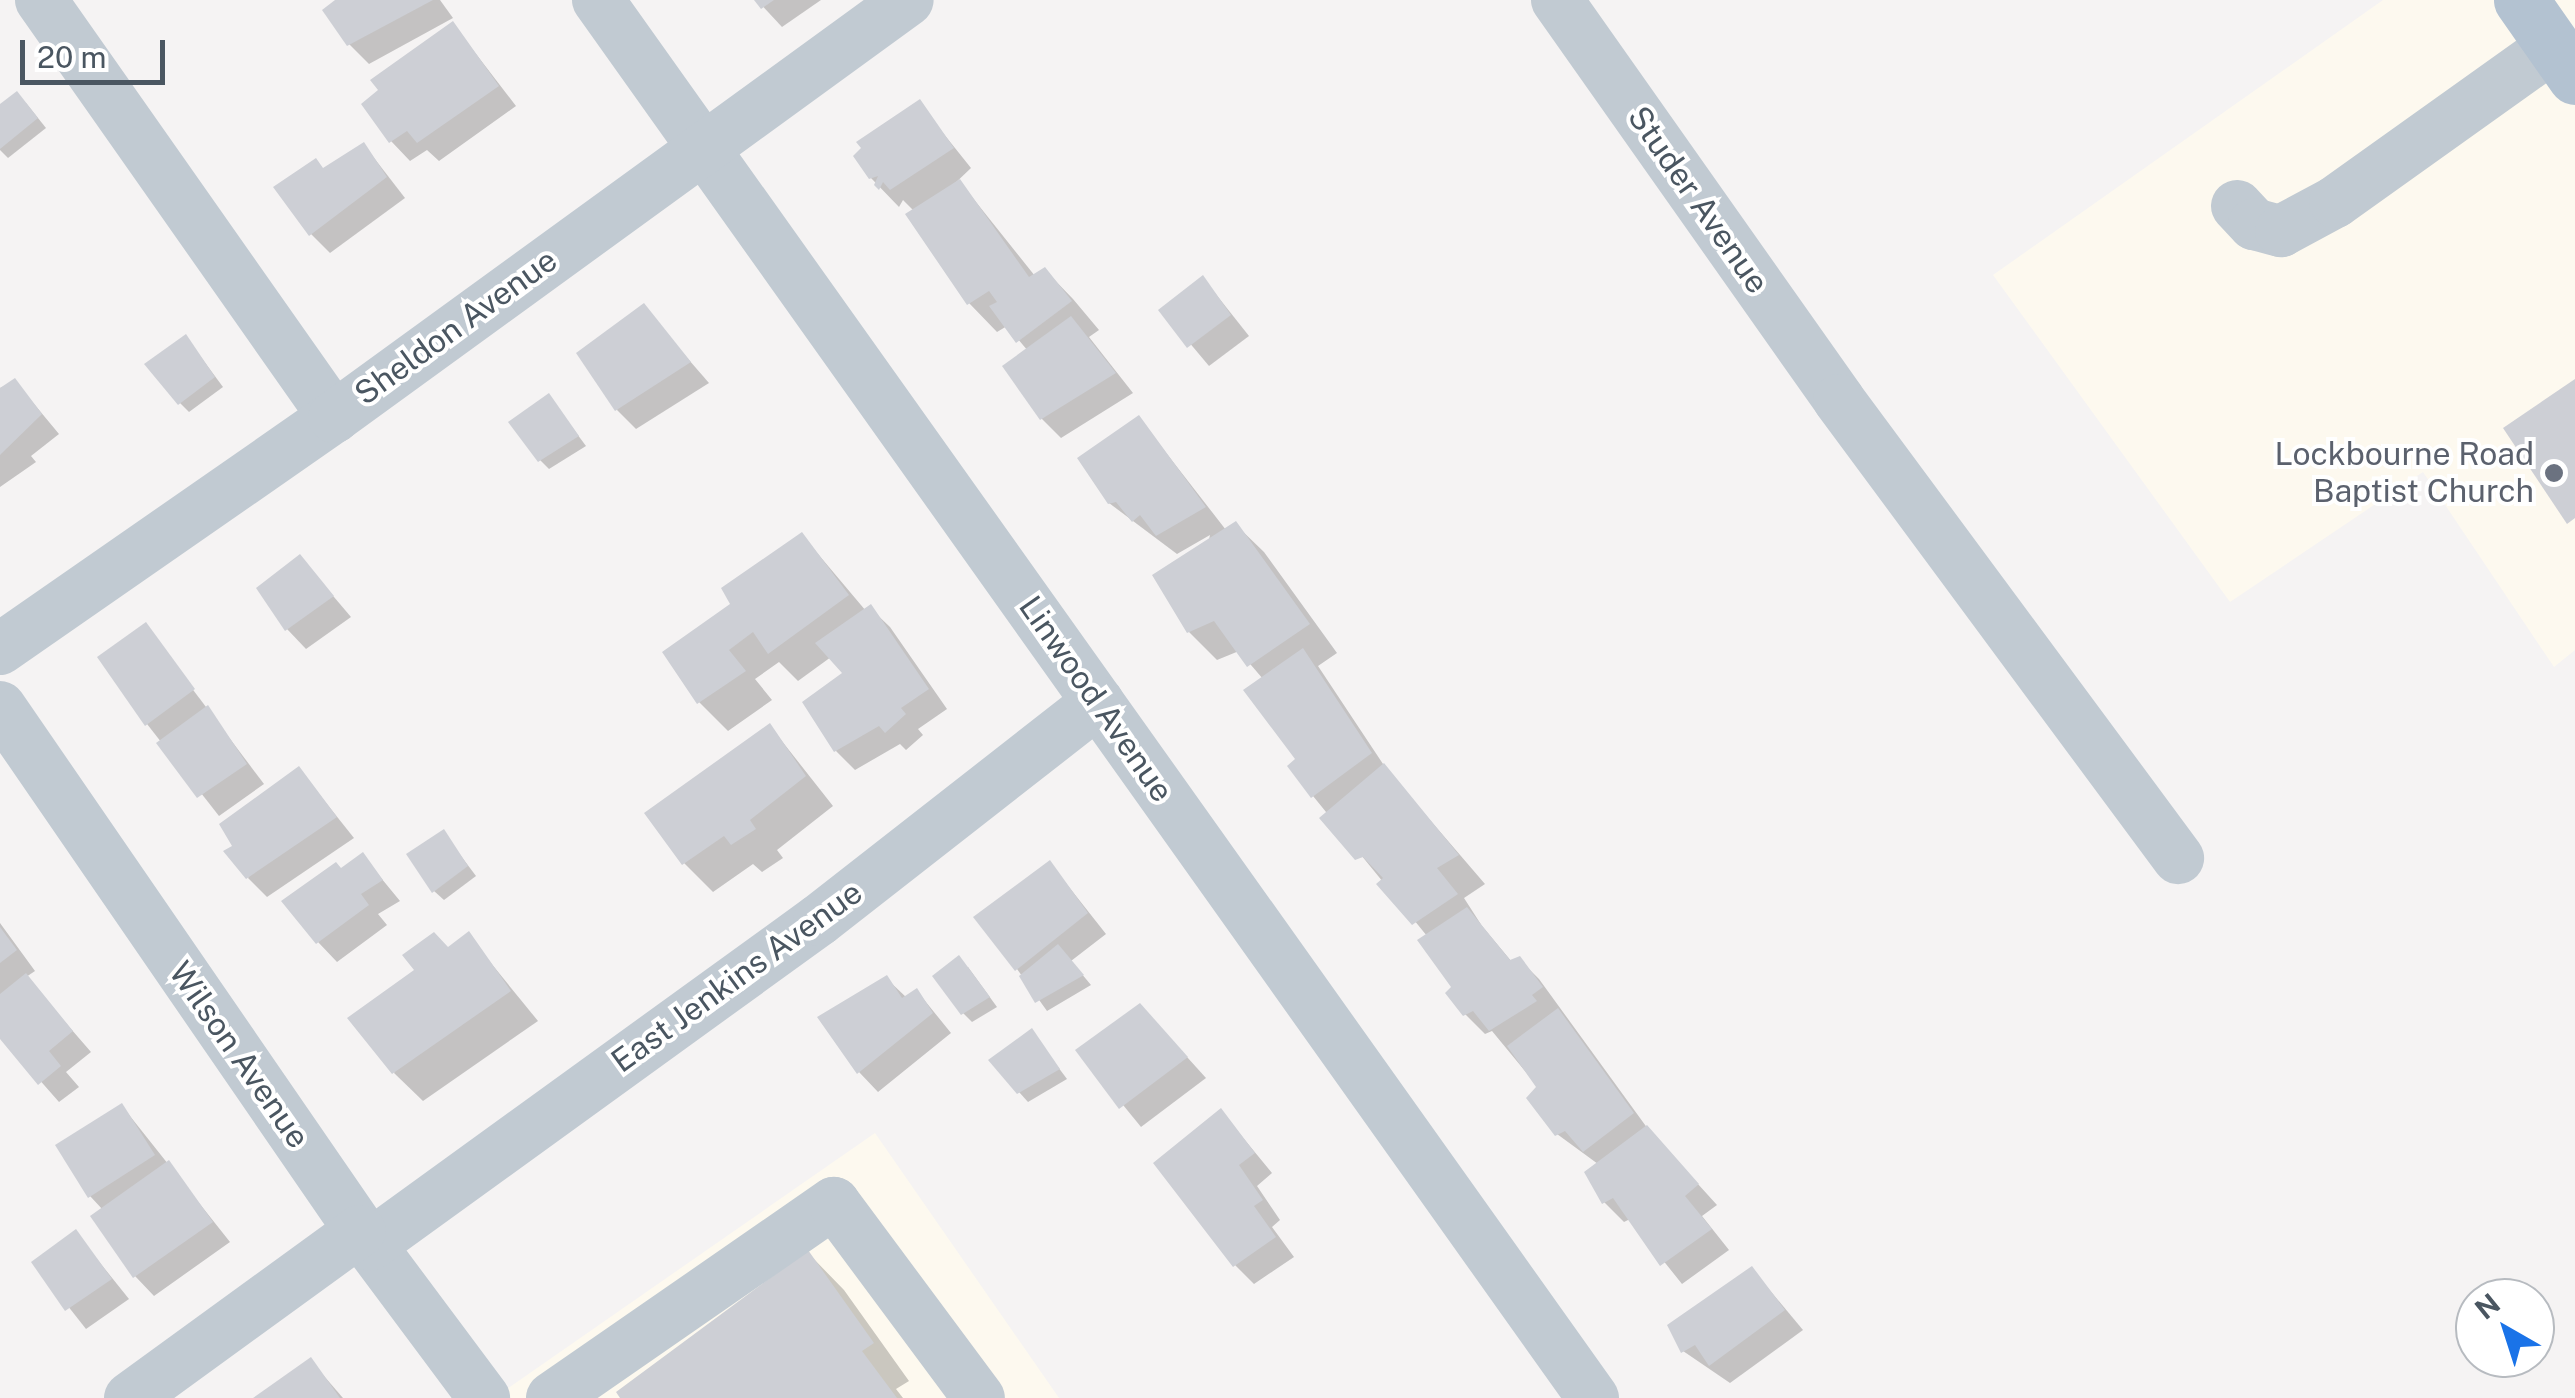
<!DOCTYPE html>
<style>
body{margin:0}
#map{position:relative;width:2575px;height:1398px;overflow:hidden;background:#f5f3f3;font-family:"Public Sans",sans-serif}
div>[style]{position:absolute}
.commercial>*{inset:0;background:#fdf9ef}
.shadow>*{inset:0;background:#0003}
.building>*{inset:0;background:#cdcfd5}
.minor>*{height:52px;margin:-26px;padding:0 26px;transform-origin:26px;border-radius:26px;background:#c1cad2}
.major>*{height:55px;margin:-27.5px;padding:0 27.5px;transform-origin:27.5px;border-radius:27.5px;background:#b3c2d1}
.dots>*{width:28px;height:28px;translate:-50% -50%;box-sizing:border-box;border:5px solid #fff;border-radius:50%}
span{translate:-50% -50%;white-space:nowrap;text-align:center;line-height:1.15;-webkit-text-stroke:8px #fff;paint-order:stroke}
.street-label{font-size:32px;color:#4a5661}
.worship-label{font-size:32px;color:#5b616d}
.right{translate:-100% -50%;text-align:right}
.north{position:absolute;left:2455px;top:1278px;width:100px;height:100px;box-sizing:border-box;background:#fff;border:2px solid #b7bbc0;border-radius:50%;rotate:321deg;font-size:28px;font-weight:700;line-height:40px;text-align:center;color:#4a5661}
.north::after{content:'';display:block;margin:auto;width:35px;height:45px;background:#1a73e8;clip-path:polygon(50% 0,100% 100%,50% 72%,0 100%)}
.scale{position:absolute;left:20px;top:40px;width:145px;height:45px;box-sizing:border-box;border:5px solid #4a5661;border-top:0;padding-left:12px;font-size:30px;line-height:35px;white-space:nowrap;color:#4a5661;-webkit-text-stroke:8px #fff;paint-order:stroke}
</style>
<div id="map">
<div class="commercial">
<i style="clip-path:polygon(2383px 0,2575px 0,2575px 650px,2554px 667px,2423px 472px,2230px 602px,1993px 275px)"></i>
<i style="clip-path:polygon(875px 1133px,1059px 1398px,494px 1398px)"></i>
</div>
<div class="shadow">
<i style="clip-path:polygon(339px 0,440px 0,453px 18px,369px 64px,349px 44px)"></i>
<i style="clip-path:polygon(757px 0,821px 0,782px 27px)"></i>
<i style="clip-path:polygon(453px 24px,516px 106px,439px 161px,427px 150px,410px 161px,391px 141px)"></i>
<i style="clip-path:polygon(26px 103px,46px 128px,8px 158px,0 150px,0 108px)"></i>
<i style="clip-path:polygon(919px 103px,971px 168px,948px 190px,960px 182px,1035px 276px,1045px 270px,1073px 299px,1099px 330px,1089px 337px,1133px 393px,1061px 438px,1042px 419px,1028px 351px,1007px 326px,997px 332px,969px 303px,914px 211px,903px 200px,899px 207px,871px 178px)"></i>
<i style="clip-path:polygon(364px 145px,405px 198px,330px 253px,311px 234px,324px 170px)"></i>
<i style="clip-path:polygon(1203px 278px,1249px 336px,1209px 366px,1162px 310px)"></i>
<i style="clip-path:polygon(643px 307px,709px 383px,636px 429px,617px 410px)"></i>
<i style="clip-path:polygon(186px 337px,223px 387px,189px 412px,180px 403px)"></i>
<i style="clip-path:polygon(15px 381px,59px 434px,31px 456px,36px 462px,0 487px,0 388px)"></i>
<i style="clip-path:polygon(549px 396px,586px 446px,549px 469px,540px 460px)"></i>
<i style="clip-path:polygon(1139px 418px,1226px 530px,1235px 524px,1264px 552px,1337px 653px,1318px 666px,1387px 770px,1485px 884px,1464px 898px,1482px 926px,1512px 962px,1519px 959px,1539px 979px,1648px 1129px,1717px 1205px,1702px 1216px,1729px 1250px,1682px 1284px,1630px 1219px,1624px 1222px,1604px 1202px,1598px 1164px,1557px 1134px,1539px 1088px,1492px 1031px,1485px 1034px,1465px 1014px,1427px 936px,1313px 796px,1263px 679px,1239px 651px,1217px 660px,1189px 632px,1210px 535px,1177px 554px,1109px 503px)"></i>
<i style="clip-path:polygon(802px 535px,866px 611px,870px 608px,890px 627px,947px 709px,918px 729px,923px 735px,906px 750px,900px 744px,855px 770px,836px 751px,846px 673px,831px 657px,798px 681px,779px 662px,755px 679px,772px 700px,728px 731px,699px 702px,734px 605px)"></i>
<i style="clip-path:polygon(300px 557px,351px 617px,306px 649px,287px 629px)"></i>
<i style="clip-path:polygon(145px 626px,264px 784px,219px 816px,147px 724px)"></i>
<i style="clip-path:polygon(770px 726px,833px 806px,777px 850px,783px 858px,762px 872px,753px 864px,713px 892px,684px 863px)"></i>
<i style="clip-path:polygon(299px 769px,354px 838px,267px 897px,248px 878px)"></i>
<i style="clip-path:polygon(443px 832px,476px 876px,444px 900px,434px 891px)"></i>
<i style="clip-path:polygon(363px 856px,400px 901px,378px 914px,387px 925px,337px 962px,318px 942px,341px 871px)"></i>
<i style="clip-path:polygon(1050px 863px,1106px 934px,1071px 961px,1091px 985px,1047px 1011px,1017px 969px)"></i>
<i style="clip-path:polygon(0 923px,35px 971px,26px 977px,91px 1052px,66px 1072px,79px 1087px,59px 1102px,0 1035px)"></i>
<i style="clip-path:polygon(468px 935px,538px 1021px,423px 1101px,394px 1073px,448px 950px)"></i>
<i style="clip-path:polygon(968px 967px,997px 1007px,972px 1022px,963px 1013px)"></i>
<i style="clip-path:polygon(887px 979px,907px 998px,917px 991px,951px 1033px,878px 1092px,859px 1072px)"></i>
<i style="clip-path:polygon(1159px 1026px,1206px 1078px,1141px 1127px,1079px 1051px)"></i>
<i style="clip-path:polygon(1031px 1031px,1067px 1079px,1028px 1102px,1019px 1092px)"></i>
<i style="clip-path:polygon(122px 1106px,230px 1242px,154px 1296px,135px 1276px,103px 1210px,90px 1196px)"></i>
<i style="clip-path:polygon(1221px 1111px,1272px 1173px,1257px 1186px,1280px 1220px,1272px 1227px,1294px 1257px,1254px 1284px,1235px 1265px)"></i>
<i style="clip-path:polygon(76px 1233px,129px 1299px,86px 1329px,34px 1263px)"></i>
<i style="clip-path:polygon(808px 1253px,844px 1290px,909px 1381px,896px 1389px,903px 1398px,623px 1398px)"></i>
<i style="clip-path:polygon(1752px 1269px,1803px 1330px,1730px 1383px,1683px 1351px)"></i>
<i style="clip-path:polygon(311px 1361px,343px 1398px,257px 1398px)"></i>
</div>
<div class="building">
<i style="clip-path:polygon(335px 0,433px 0,347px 46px,322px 10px)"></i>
<i style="clip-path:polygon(754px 0,774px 0,761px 9px)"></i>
<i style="clip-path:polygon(453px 21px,499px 86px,417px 143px,407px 131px,389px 143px,361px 104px,378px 90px,370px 80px)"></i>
<i style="clip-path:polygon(17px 91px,38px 118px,0 149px,0 104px)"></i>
<i style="clip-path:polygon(920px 99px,954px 148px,890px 190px,883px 182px,879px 190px,874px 185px,878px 176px,869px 179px,853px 156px,861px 148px,856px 142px)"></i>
<i style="clip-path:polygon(364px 142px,387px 177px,309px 236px,273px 187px,316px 158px,323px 168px)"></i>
<i style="clip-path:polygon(960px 179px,1029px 277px,1045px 267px,1072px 301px,1016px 343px,989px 306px,997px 302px,989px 291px,967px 305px,905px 214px)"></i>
<i style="clip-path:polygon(1203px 275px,1231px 315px,1187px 348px,1158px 310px)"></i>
<i style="clip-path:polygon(644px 303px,691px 362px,615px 411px,576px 353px)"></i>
<i style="clip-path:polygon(1071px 316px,1116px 373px,1040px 420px,1002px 366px)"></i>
<i style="clip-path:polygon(186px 334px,215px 377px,178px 405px,144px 364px)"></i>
<i style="clip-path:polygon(15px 378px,42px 414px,0 455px,0 388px)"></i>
<i style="clip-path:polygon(2575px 379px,2575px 518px,2567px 524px,2503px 428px)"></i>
<i style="clip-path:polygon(549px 393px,579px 436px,538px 462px,508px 422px)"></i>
<i style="clip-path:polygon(1139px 415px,1206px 507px,1156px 536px,1140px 515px,1132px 522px,1116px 502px,1108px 504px,1077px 458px)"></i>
<i style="clip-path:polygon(1236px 521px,1310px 624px,1247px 667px,1214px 621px,1187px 633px,1152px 575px)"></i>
<i style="clip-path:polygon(802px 532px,849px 595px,768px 654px,753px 632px,729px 650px,746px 671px,697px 704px,662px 652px,730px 604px,721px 588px)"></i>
<i style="clip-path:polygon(300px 554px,334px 596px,285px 631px,256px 588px)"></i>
<i style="clip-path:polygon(871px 604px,929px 689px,901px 708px,906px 714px,885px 733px,879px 726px,834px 752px,802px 702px,842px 673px,815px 643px)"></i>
<i style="clip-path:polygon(146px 622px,195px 689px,145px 726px,97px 657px)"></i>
<i style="clip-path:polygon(1303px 648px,1372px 753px,1311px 798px,1287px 766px,1295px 759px,1243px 690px)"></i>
<i style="clip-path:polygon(208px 705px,247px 764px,197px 798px,156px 743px)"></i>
<i style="clip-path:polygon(770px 723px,806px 776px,750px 820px,756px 829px,731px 845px,724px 836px,682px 865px,644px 813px)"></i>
<i style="clip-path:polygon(1384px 763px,1459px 855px,1437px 868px,1458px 894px,1412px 925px,1376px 884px,1383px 878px,1363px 857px,1355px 860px,1319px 818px)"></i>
<i style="clip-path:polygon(299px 766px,337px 817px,246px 879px,223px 851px,232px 846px,219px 824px)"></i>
<i style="clip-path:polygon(444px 829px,468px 866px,432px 893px,406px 854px)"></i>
<i style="clip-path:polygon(363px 852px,383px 880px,361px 894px,369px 905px,316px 944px,281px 901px,336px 862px,341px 868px)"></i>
<i style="clip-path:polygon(1050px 860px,1088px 913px,1015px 971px,973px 917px)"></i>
<i style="clip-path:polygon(1467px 907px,1510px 960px,1520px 956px,1543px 987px,1532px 995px,1537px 1001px,1489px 1031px,1473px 1011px,1463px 1016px,1445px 993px,1451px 987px,1417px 940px)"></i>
<i style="clip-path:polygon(0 927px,17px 950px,0 963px)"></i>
<i style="clip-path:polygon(469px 931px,511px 991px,392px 1074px,347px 1018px,414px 970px,402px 955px,434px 932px,448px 947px)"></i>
<i style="clip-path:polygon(1058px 944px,1084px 975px,1035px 1003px,1019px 976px)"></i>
<i style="clip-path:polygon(959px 955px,990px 997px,961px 1015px,932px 976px)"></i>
<i style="clip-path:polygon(26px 973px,73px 1031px,49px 1051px,61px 1066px,38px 1085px,0 1039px,0 994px)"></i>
<i style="clip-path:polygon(887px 975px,902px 998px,917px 988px,933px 1013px,857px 1074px,817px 1017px)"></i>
<i style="clip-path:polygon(1140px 1003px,1188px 1057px,1119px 1109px,1075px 1050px)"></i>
<i style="clip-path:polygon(1558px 1008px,1634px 1113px,1583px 1152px,1565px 1131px,1555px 1136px,1526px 1098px,1536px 1087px,1507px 1046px)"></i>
<i style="clip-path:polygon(1032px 1028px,1060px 1069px,1017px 1094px,988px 1060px)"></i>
<i style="clip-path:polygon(122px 1103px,155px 1155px,88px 1198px,55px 1145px)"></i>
<i style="clip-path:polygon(1221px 1108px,1255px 1153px,1239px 1165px,1263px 1200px,1254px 1206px,1276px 1237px,1233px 1267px,1153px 1163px)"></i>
<i style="clip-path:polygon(1647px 1125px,1699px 1184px,1685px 1196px,1712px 1229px,1660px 1266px,1613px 1198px,1602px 1204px,1584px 1172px)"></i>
<i style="clip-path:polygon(169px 1160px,213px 1222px,133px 1278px,90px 1216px)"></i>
<i style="clip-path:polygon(76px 1229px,112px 1279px,65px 1311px,31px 1262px)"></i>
<i style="clip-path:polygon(808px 1250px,874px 1343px,862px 1351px,897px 1398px,620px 1398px,616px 1392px)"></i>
<i style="clip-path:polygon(1752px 1266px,1785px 1310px,1709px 1366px,1695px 1345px,1681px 1353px,1667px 1325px)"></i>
<i style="clip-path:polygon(311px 1357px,340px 1398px,253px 1398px)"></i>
</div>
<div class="minor">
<i style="left:41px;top:0;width:510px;rotate:54.91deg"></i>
<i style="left:598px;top:0;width:1716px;rotate:54.56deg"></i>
<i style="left:1557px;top:0;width:489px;rotate:54.8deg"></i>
<i style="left:1839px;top:400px;width:570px;rotate:53.49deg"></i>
<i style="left:2237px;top:206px;width:25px;rotate:47deg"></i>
<i style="left:2254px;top:224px;width:28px;rotate:15deg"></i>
<i style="left:2281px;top:231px;width:61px;rotate:-28.2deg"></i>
<i style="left:2335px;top:202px;width:269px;rotate:-35.5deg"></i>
<i style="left:0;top:649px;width:407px;rotate:-34.8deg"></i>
<i style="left:334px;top:417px;width:709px;rotate:-36deg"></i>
<i style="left:0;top:707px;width:653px;rotate:55.48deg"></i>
<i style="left:370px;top:1245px;width:191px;rotate:53.3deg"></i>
<i style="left:370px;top:1245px;width:554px;rotate:-35.9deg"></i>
<i style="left:819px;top:920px;width:354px;rotate:-38deg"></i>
<i style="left:130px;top:1398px;width:284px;rotate:-36deg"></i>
<i style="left:552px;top:1398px;width:343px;rotate:-34.7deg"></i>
<i style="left:834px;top:1203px;width:243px;rotate:53.4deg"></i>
</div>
<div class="major">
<i style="left:2521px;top:0;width:94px;rotate:55deg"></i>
</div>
<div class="dots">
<i style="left:2554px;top:473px;background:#6b7280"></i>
</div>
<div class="street-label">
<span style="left:1698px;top:200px;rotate:55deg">Studer Avenue</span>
<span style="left:456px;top:327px;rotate:-36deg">Sheldon Avenue</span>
<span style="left:1096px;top:699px;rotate:55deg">Linwood Avenue</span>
<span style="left:737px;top:977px;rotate:-36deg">East Jenkins Avenue</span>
<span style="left:239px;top:1055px;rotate:55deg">Wilson Avenue</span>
</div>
<div class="worship-label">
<span class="right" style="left:2534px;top:473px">Lockbourne Road<br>Baptist Church</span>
</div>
<div class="north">N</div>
<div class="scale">20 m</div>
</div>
